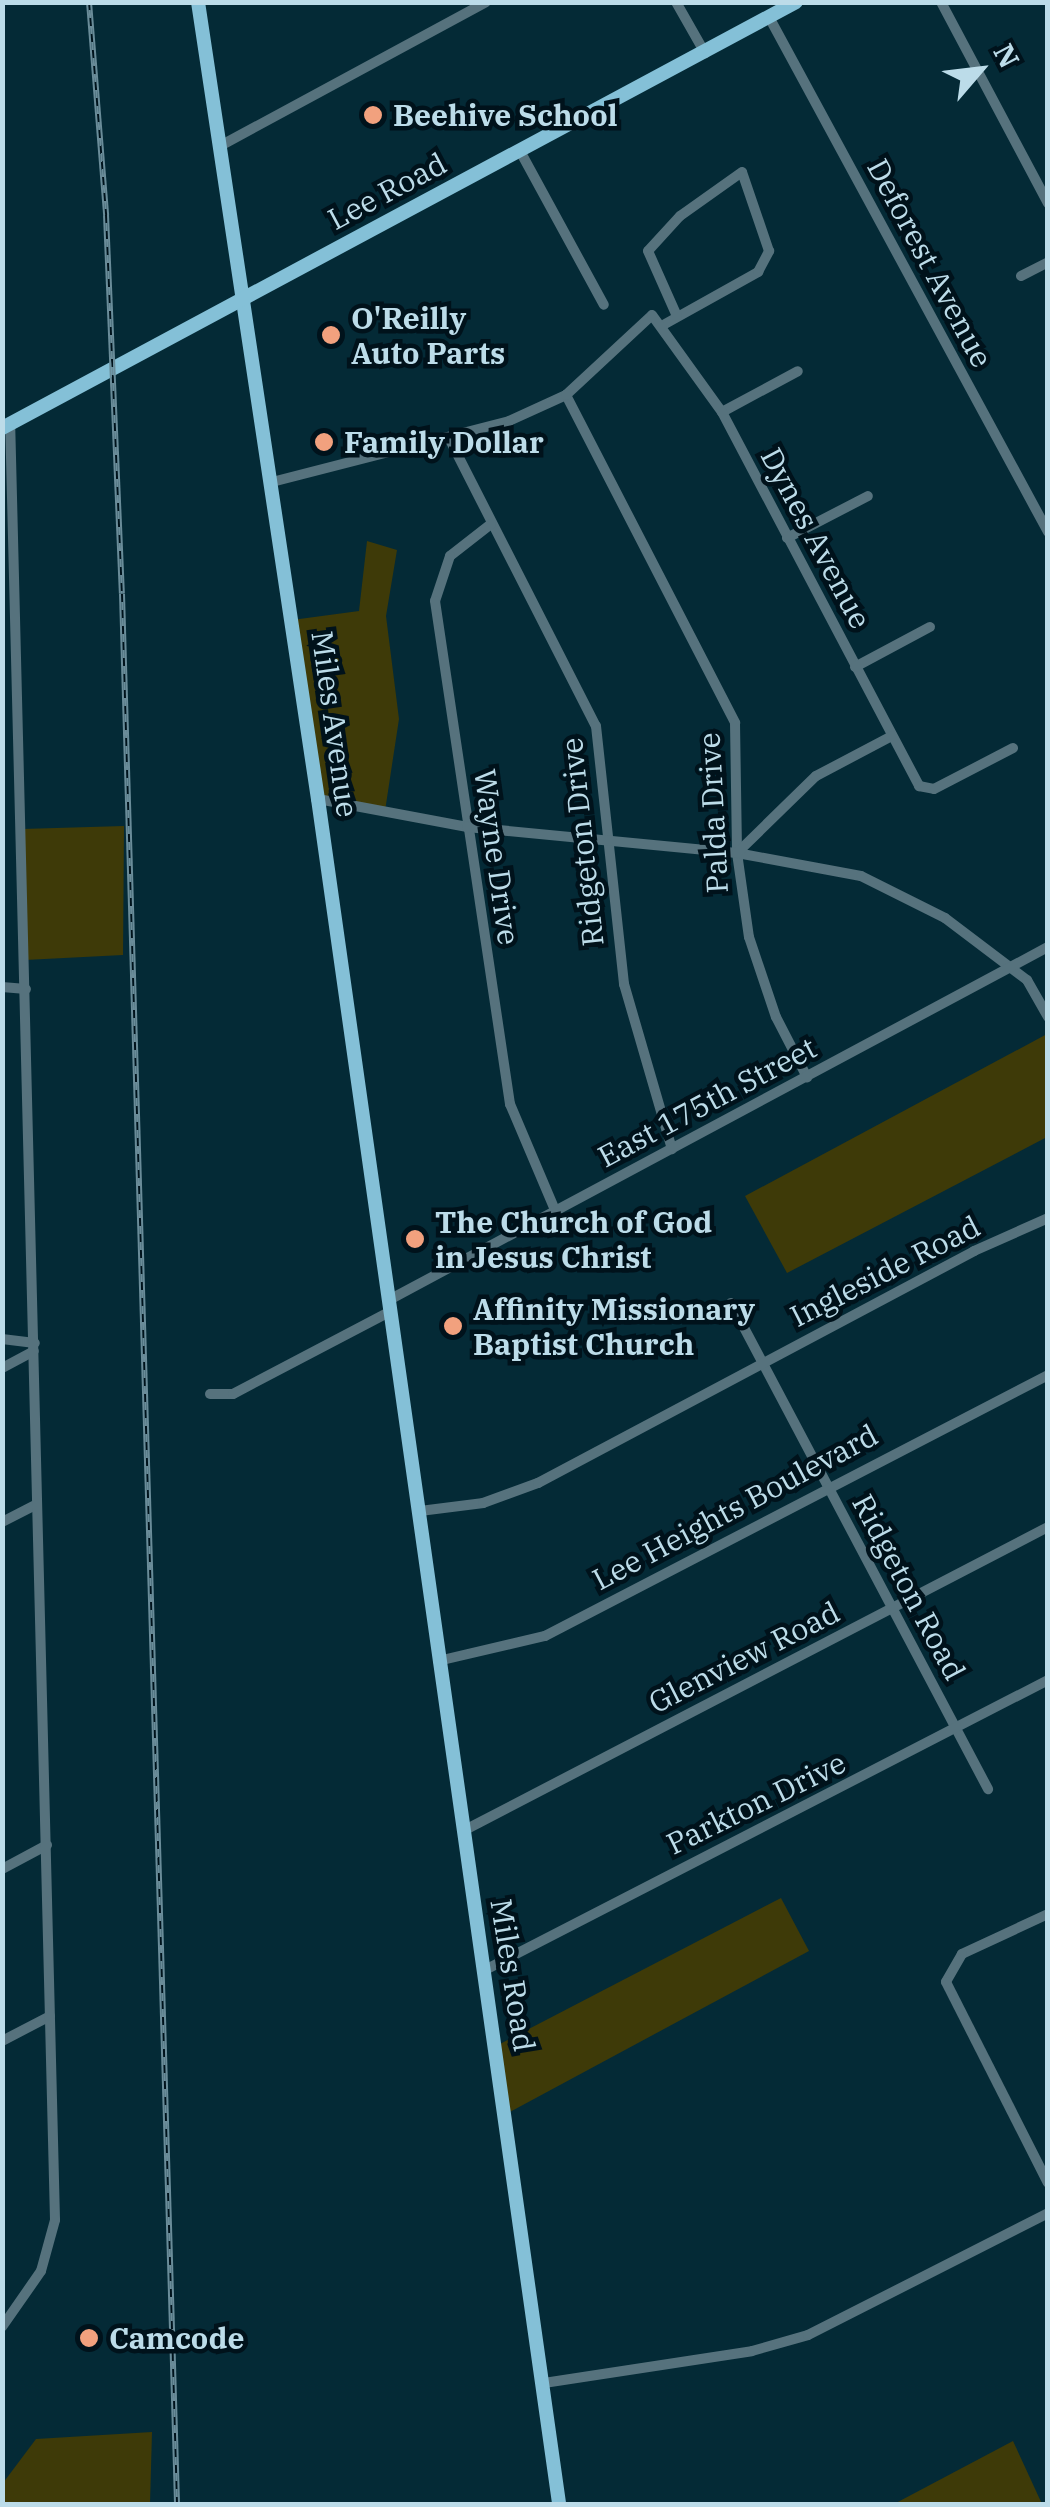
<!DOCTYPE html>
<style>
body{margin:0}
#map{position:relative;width:1050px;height:2507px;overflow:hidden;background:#042a36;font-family:"IBM Plex Serif",serif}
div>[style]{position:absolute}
.green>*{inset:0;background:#3e3a08}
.minor>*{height:10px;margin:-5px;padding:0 5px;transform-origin:5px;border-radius:5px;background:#56727d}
.major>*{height:14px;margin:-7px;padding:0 7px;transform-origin:7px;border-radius:7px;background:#84c0d7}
.rail>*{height:6px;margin-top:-3px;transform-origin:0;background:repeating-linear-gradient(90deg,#00121b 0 8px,#6a8c99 0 16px);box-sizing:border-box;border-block:2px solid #6a8c99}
.dots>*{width:28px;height:28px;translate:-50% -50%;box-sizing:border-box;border:5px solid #00121b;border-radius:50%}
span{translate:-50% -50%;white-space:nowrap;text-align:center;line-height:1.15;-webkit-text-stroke:9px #00121b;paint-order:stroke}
.poi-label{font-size:30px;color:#bcdce9;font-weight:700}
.left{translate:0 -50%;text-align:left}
.street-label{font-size:30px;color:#bcdce9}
.frame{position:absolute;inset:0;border:5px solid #bcdce9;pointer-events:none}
.north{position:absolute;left:930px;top:20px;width:100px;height:100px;-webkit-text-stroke:8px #00121b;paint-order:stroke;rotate:62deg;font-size:28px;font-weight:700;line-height:40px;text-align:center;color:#bcdce9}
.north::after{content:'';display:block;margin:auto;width:35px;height:45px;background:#bcdce9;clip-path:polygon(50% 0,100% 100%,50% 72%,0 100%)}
</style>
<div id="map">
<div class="green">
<i style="clip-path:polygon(367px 541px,397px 550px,386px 616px,399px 719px,385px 811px,318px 799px,292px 620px,359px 611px)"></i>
<i style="clip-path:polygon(124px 826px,123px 955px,25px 960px,22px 829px)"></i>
<i style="clip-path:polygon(1047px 1034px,1047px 1137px,787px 1273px,745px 1196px)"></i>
<i style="clip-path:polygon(781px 1898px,809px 1951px,506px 2114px,496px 2046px)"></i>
<i style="clip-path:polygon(152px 2432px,150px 2504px,3px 2504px,3px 2483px,36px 2439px)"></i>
<i style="clip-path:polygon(1013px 2441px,1042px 2504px,894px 2504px)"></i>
</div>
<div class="minor">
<i style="left:676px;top:2px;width:59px;rotate:60.4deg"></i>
<i style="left:941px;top:2px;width:228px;rotate:62deg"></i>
<i style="left:769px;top:17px;width:586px;rotate:61.55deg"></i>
<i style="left:220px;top:146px;width:302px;rotate:-28.4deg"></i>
<i style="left:520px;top:151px;width:175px;rotate:61.4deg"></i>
<i style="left:1021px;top:276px;width:30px;rotate:-27deg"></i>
<i style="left:665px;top:324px;width:107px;rotate:-29.2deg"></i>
<i style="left:758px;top:272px;width:24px;rotate:-62deg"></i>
<i style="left:769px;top:251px;width:83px;rotate:-108.9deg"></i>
<i style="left:742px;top:172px;width:76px;rotate:144.6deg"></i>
<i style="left:680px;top:216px;width:47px;rotate:132.4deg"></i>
<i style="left:648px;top:251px;width:71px;rotate:66deg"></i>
<i style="left:566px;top:395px;width:369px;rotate:62.7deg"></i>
<i style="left:735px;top:723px;width:130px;rotate:89.1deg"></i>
<i style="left:737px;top:853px;width:85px;rotate:81.9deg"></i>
<i style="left:749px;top:937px;width:84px;rotate:71.4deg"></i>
<i style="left:776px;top:1017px;width:68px;rotate:62.7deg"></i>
<i style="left:722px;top:412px;width:86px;rotate:-28.3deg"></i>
<i style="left:449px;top:438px;width:323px;rotate:63deg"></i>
<i style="left:596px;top:726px;width:260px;rotate:83.8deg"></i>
<i style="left:624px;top:984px;width:172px;rotate:73.8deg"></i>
<i style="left:272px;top:482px;width:245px;rotate:-14.4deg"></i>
<i style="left:509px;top:421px;width:63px;rotate:-24.5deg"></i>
<i style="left:566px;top:395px;width:117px;rotate:-42.9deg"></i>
<i style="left:652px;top:315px;width:120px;rotate:54.2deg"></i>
<i style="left:722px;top:412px;width:423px;rotate:62.2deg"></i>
<i style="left:919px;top:786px;width:15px;rotate:11deg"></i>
<i style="left:934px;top:789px;width:89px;rotate:-27.4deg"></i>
<i style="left:491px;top:524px;width:52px;rotate:142deg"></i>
<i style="left:450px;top:556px;width:47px;rotate:108.4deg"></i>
<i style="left:435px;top:601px;width:509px;rotate:81.52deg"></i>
<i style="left:510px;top:1104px;width:115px;rotate:67deg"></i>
<i style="left:787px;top:538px;width:91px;rotate:-27.4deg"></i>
<i style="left:855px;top:667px;width:85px;rotate:-28.1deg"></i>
<i style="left:318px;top:799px;width:152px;rotate:10.6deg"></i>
<i style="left:467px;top:827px;width:271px;rotate:5.5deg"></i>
<i style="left:737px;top:853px;width:126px;rotate:10.5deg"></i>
<i style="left:861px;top:876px;width:94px;rotate:26.6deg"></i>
<i style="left:945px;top:918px;width:103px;rotate:37.1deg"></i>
<i style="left:1027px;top:980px;width:43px;rotate:60.4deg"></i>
<i style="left:737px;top:853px;width:110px;rotate:-44.3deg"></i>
<i style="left:816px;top:776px;width:86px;rotate:-27.8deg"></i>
<i style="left:2px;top:987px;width:24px;rotate:5deg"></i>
<i style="left:389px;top:1300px;width:748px;rotate:-28.18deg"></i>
<i style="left:731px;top:1303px;width:550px;rotate:62.13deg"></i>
<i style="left:2px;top:1339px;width:33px;rotate:7deg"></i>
<i style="left:2px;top:1368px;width:36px;rotate:-28deg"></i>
<i style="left:210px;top:1394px;width:23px"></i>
<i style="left:233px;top:1394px;width:178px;rotate:-27.7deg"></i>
<i style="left:420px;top:1511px;width:64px;rotate:-7.2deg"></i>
<i style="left:483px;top:1503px;width:59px;rotate:-20deg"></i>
<i style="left:538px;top:1483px;width:494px;rotate:-28deg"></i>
<i style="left:974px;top:1251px;width:81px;rotate:-24deg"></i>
<i style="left:2px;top:1522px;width:39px;rotate:-27deg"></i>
<i style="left:438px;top:1661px;width:110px;rotate:-13.2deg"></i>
<i style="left:545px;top:1636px;width:567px;rotate:-27.42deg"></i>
<i style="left:463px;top:1831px;width:659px;rotate:-27.46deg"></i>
<i style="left:2px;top:1869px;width:51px;rotate:-28.1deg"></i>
<i style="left:1048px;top:1914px;width:95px;rotate:155.1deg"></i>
<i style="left:962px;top:1954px;width:32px;rotate:120deg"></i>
<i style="left:946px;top:1982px;width:225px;rotate:63.1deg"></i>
<i style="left:485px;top:1970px;width:633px;rotate:-27.25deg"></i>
<i style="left:2px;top:2041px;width:54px;rotate:-27.5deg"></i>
<i style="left:2px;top:2327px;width:68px;rotate:-55.1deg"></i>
<i style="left:41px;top:2271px;width:53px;rotate:-74.6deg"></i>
<i style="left:55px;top:2220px;width:1798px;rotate:-91.43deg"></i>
<i style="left:544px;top:2383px;width:210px;rotate:-8.7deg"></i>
<i style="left:752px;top:2351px;width:58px;rotate:-15.9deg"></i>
<i style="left:808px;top:2335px;width:269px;rotate:-26.9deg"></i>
</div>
<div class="major">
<i style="left:198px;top:2px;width:806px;rotate:81.44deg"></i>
<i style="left:318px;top:799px;width:1722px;rotate:81.95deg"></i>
<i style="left:2px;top:428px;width:901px;rotate:-28.21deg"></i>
</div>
<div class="rail">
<i style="left:89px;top:2px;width:214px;rotate:85.4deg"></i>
<i style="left:106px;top:215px;width:379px;rotate:87.6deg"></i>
<i style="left:122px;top:594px;width:1911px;rotate:88.35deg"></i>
</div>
<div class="dots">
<i style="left:373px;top:115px;background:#f2a17e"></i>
<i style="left:331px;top:335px;background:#f2a17e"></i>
<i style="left:324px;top:442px;background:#f2a17e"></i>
<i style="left:415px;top:1239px;background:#f2a17e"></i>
<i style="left:453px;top:1326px;background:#f2a17e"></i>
<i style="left:89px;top:2338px;background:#f2a17e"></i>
</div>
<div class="poi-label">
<span class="left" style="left:393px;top:115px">Beehive School</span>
<span class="left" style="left:351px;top:335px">O'Reilly<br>Auto Parts</span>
<span class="left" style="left:344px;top:442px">Family Dollar</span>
<span class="left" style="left:435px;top:1239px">The Church of God<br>in Jesus Christ</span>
<span class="left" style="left:473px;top:1326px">Affinity Missionary<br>Baptist Church</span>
<span class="left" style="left:109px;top:2338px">Camcode</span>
</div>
<div class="street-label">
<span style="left:387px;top:191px;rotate:-28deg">Lee Road</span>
<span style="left:930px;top:263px;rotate:62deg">Deforest Avenue</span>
<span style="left:816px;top:538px;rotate:62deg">Dynes Avenue</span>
<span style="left:335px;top:724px;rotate:82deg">Miles Avenue</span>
<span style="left:713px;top:813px;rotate:-93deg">Palda Drive</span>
<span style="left:582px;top:842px;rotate:-96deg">Ridgeton Drive</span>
<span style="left:497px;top:857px;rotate:82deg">Wayne Drive</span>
<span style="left:707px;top:1102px;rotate:-28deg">East 175th Street</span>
<span style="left:885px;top:1271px;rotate:-27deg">Ingleside Road</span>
<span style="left:735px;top:1507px;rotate:-28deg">Lee Heights Boulevard</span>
<span style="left:909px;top:1587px;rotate:62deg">Ridgeton Road</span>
<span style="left:744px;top:1657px;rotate:-27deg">Glenview Road</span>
<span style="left:756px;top:1803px;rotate:-26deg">Parkton Drive</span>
<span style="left:513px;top:1975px;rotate:81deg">Miles Road</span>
</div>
<div class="frame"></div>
<div class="north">N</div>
</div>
